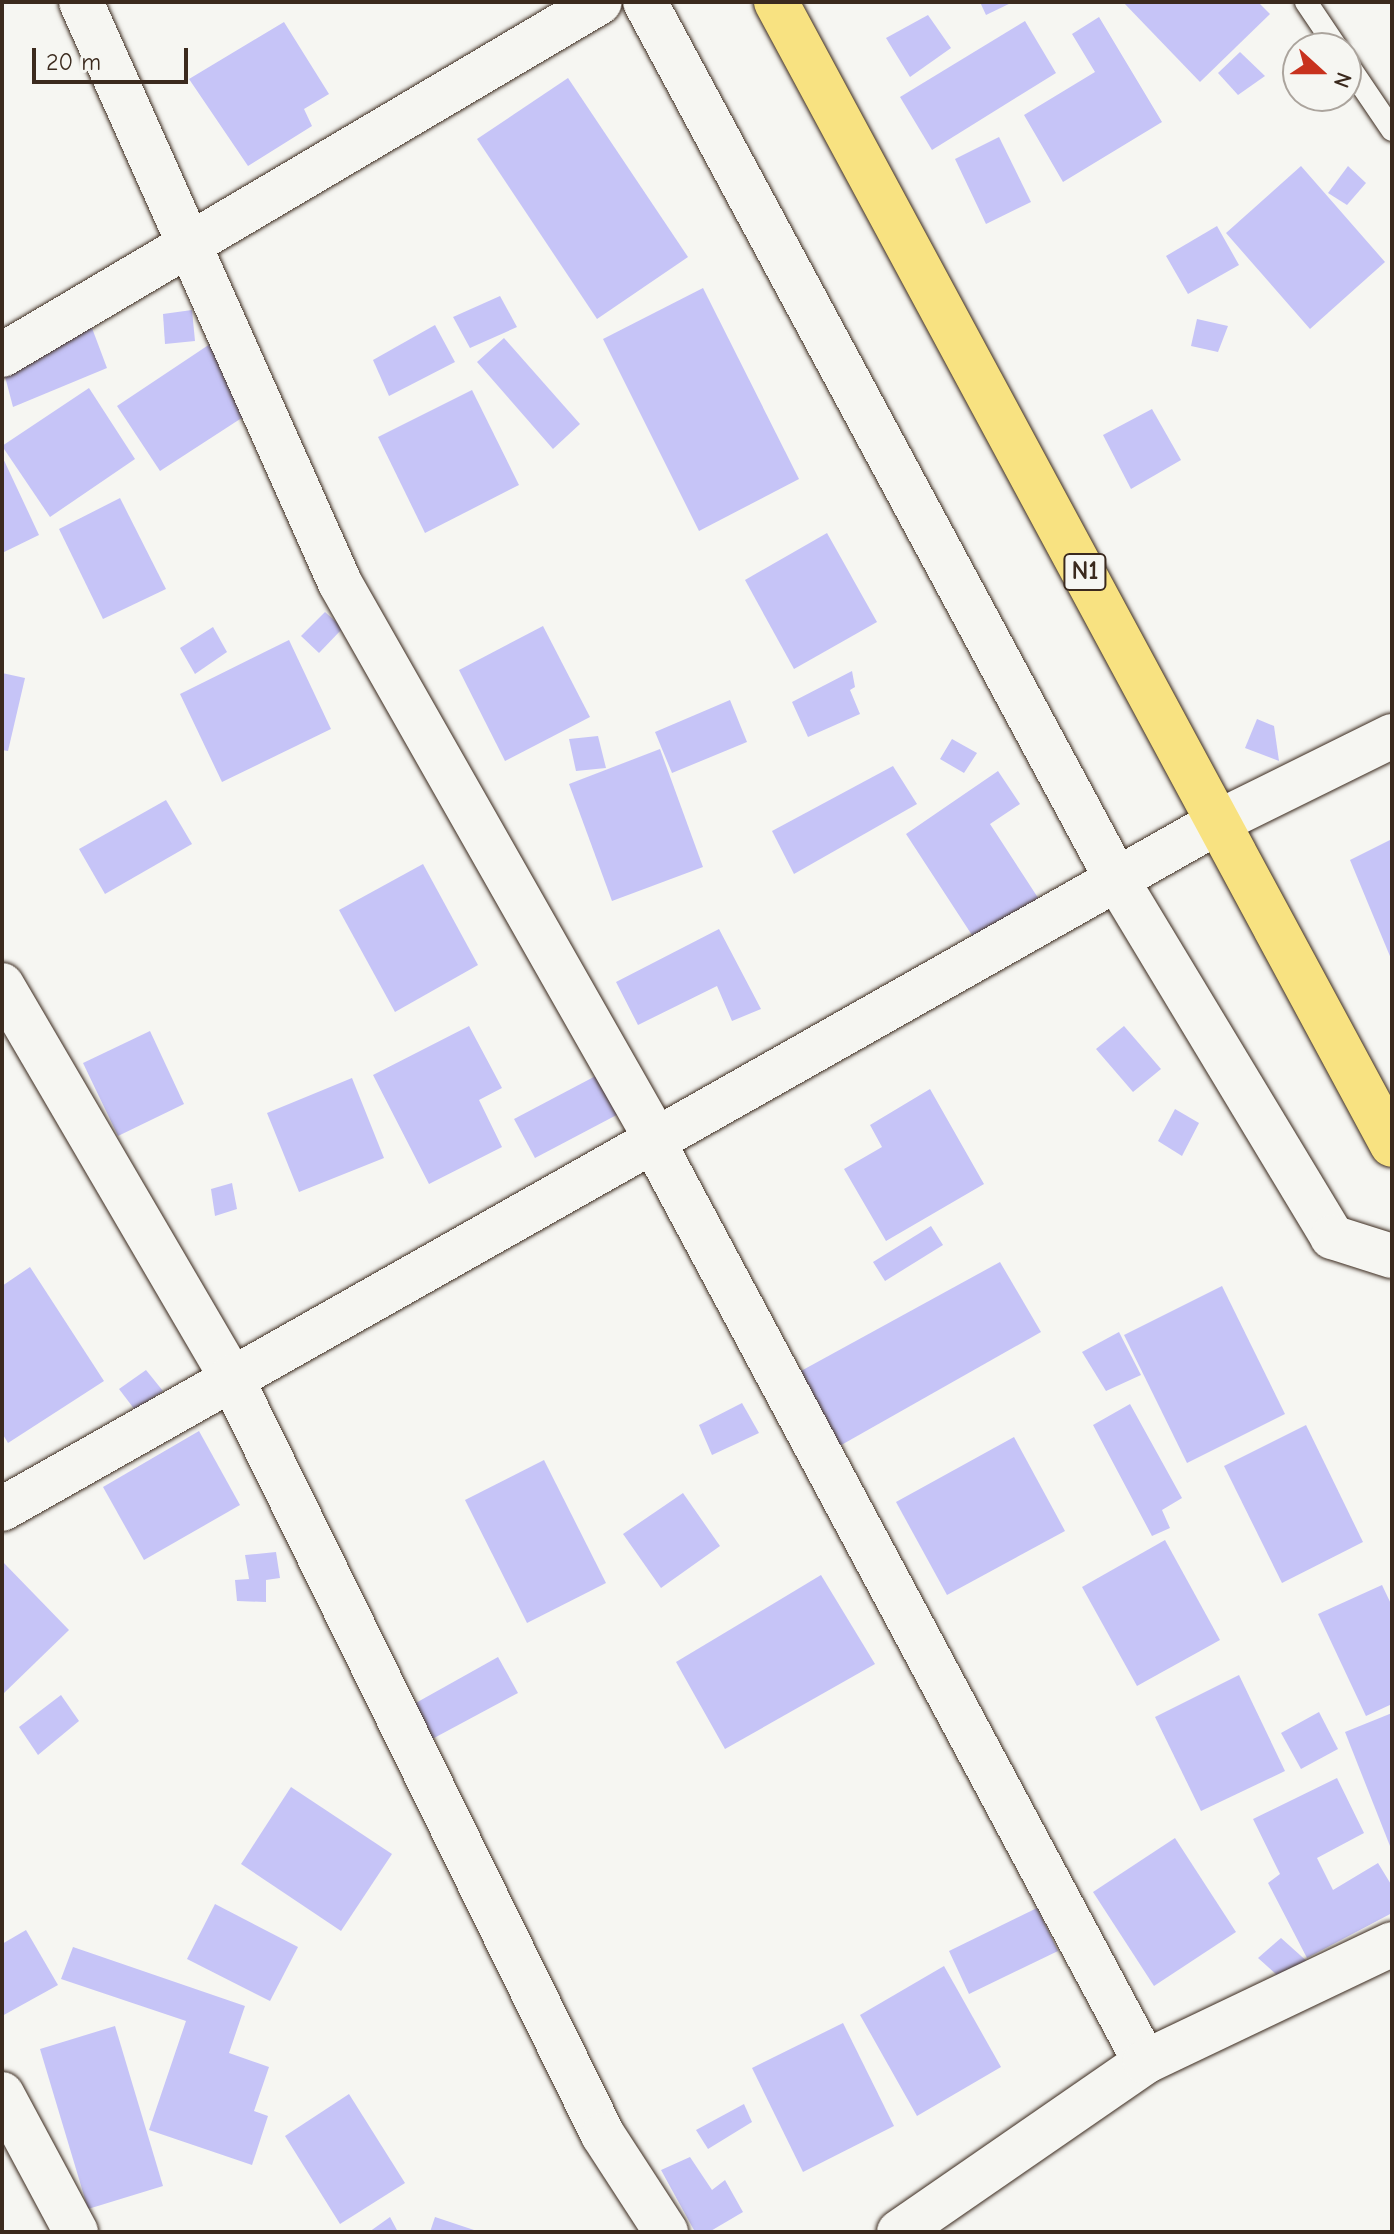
<!DOCTYPE html>
<style>
body{margin:0}
#map{position:relative;width:1394px;height:2234px;overflow:hidden;background:#f6f6f2;font-family:"Comic Neue",sans-serif}
div>[style]{position:absolute}
.building>*{inset:0;background:#c6c4f7}
.roads{filter:drop-shadow(0 0 2px #3b2a1e) drop-shadow(0 0 2px #3b2a1e)}
.service>*{height:22px;margin:-11px;padding:0 11px;transform-origin:11px;border-radius:11px;background:#f6f6f2}
.minor>*{height:44px;margin:-22px;padding:0 22px;transform-origin:22px;border-radius:22px;background:#f6f6f2}
.trunk>*{height:44px;margin:-22px;padding:0 22px;transform-origin:22px;border-radius:22px;background:#f8e281}
span{translate:-50% -50%;white-space:nowrap;text-align:center;line-height:1.15;-webkit-text-stroke:6px #f6f6f2;paint-order:stroke}
.shield-label span{padding:2px 6px;background:#f6f6f2;border:2px solid;border-radius:6px;-webkit-text-stroke-width:0}
.shield-label{font-size:26px;color:#3b2a1e;font-weight:700}
.frame{position:absolute;inset:0;border:4px solid #3b2a1e;pointer-events:none}
.north{position:absolute;left:1282px;top:32px;width:80px;height:80px;box-sizing:border-box;background:#f6f6f2;border:2px solid #aba49d;border-radius:50%;rotate:111deg;font-size:22px;font-weight:700;line-height:32px;text-align:center;color:#3b2a1e}
.north::after{content:'';display:block;margin:auto;width:28px;height:36px;background:#c8321e;clip-path:polygon(50% 0,100% 100%,50% 72%,0 100%)}
.scale{position:absolute;left:32px;top:48px;width:156px;height:36px;box-sizing:border-box;border:4px solid #3b2a1e;border-top:0;padding-left:10px;font-size:24px;line-height:28px;white-space:nowrap;color:#3b2a1e;-webkit-text-stroke:6px #f6f6f2;paint-order:stroke}
</style>
<div id="map">
<div class="building">
<i style="clip-path:polygon(980px 2px,1013px 2px,986px 15px)"></i>
<i style="clip-path:polygon(1123px 2px,1258px 2px,1270px 14px,1200px 82px)"></i>
<i style="clip-path:polygon(928px 15px,951px 48px,910px 77px,886px 38px)"></i>
<i style="clip-path:polygon(1099px 17px,1162px 122px,1063px 182px,1024px 115px,1095px 72px,1072px 34px)"></i>
<i style="clip-path:polygon(1025px 21px,1056px 73px,932px 150px,900px 97px)"></i>
<i style="clip-path:polygon(284px 22px,329px 94px,304px 109px,312px 126px,248px 166px,189px 79px)"></i>
<i style="clip-path:polygon(1240px 52px,1265px 76px,1238px 95px,1218px 73px)"></i>
<i style="clip-path:polygon(568px 78px,688px 257px,597px 319px,477px 139px)"></i>
<i style="clip-path:polygon(999px 137px,1031px 202px,986px 224px,955px 159px)"></i>
<i style="clip-path:polygon(1301px 166px,1385px 262px,1310px 329px,1226px 233px)"></i>
<i style="clip-path:polygon(1348px 166px,1366px 183px,1347px 205px,1328px 193px)"></i>
<i style="clip-path:polygon(1217px 226px,1239px 265px,1188px 294px,1166px 256px)"></i>
<i style="clip-path:polygon(703px 288px,799px 479px,699px 531px,603px 339px)"></i>
<i style="clip-path:polygon(500px 296px,517px 327px,470px 348px,453px 317px)"></i>
<i style="clip-path:polygon(192px 310px,195px 341px,165px 344px,163px 314px)"></i>
<i style="clip-path:polygon(1197px 319px,1228px 326px,1218px 352px,1191px 346px)"></i>
<i style="clip-path:polygon(435px 325px,455px 362px,389px 396px,373px 360px)"></i>
<i style="clip-path:polygon(92px 328px,107px 368px,13px 407px,2px 365px)"></i>
<i style="clip-path:polygon(504px 338px,580px 424px,553px 449px,477px 362px)"></i>
<i style="clip-path:polygon(210px 344px,254px 410px,160px 471px,117px 406px)"></i>
<i style="clip-path:polygon(89px 388px,135px 459px,50px 517px,2px 446px)"></i>
<i style="clip-path:polygon(472px 390px,519px 485px,425px 533px,378px 437px)"></i>
<i style="clip-path:polygon(1152px 409px,1181px 460px,1131px 489px,1103px 435px)"></i>
<i style="clip-path:polygon(2px 456px,39px 535px,2px 553px)"></i>
<i style="clip-path:polygon(120px 498px,166px 589px,103px 619px,59px 529px)"></i>
<i style="clip-path:polygon(827px 533px,877px 622px,794px 669px,745px 580px)"></i>
<i style="clip-path:polygon(325px 612px,343px 628px,319px 653px,301px 636px)"></i>
<i style="clip-path:polygon(543px 626px,590px 717px,505px 761px,459px 670px)"></i>
<i style="clip-path:polygon(213px 627px,227px 652px,195px 674px,180px 648px)"></i>
<i style="clip-path:polygon(289px 640px,331px 729px,222px 782px,180px 694px)"></i>
<i style="clip-path:polygon(852px 671px,855px 687px,850px 690px,860px 714px,808px 737px,792px 702px)"></i>
<i style="clip-path:polygon(2px 673px,25px 678px,8px 751px,2px 750px)"></i>
<i style="clip-path:polygon(730px 700px,747px 742px,672px 773px,655px 732px)"></i>
<i style="clip-path:polygon(1257px 719px,1274px 726px,1279px 761px,1245px 748px)"></i>
<i style="clip-path:polygon(598px 736px,606px 768px,576px 771px,569px 739px)"></i>
<i style="clip-path:polygon(952px 739px,977px 753px,964px 773px,940px 759px)"></i>
<i style="clip-path:polygon(660px 749px,703px 867px,612px 901px,569px 784px)"></i>
<i style="clip-path:polygon(893px 766px,917px 804px,794px 874px,772px 831px)"></i>
<i style="clip-path:polygon(998px 771px,1020px 804px,990px 824px,1044px 907px,983px 952px,906px 834px)"></i>
<i style="clip-path:polygon(166px 800px,192px 844px,105px 894px,79px 849px)"></i>
<i style="clip-path:polygon(1392px 839px,1392px 961px,1350px 860px)"></i>
<i style="clip-path:polygon(423px 864px,478px 965px,395px 1012px,339px 910px)"></i>
<i style="clip-path:polygon(719px 929px,761px 1009px,732px 1021px,717px 986px,638px 1025px,616px 982px)"></i>
<i style="clip-path:polygon(469px 1026px,502px 1088px,479px 1100px,502px 1147px,429px 1184px,373px 1075px)"></i>
<i style="clip-path:polygon(1124px 1026px,1161px 1069px,1133px 1092px,1096px 1049px)"></i>
<i style="clip-path:polygon(150px 1031px,184px 1104px,118px 1136px,83px 1063px)"></i>
<i style="clip-path:polygon(607px 1070px,628px 1109px,535px 1158px,514px 1119px)"></i>
<i style="clip-path:polygon(352px 1078px,384px 1158px,299px 1192px,267px 1113px)"></i>
<i style="clip-path:polygon(930px 1089px,984px 1184px,886px 1241px,844px 1169px,882px 1147px,870px 1125px)"></i>
<i style="clip-path:polygon(1175px 1109px,1199px 1123px,1182px 1156px,1158px 1141px)"></i>
<i style="clip-path:polygon(232px 1183px,237px 1209px,215px 1216px,211px 1189px)"></i>
<i style="clip-path:polygon(931px 1226px,943px 1245px,885px 1281px,873px 1262px)"></i>
<i style="clip-path:polygon(1000px 1262px,1041px 1332px,836px 1448px,790px 1377px)"></i>
<i style="clip-path:polygon(30px 1267px,104px 1381px,8px 1443px,2px 1433px,2px 1286px)"></i>
<i style="clip-path:polygon(1222px 1286px,1285px 1414px,1187px 1463px,1124px 1335px)"></i>
<i style="clip-path:polygon(1119px 1332px,1141px 1375px,1106px 1391px,1082px 1352px)"></i>
<i style="clip-path:polygon(146px 1370px,163px 1391px,135px 1410px,119px 1389px)"></i>
<i style="clip-path:polygon(742px 1403px,759px 1433px,712px 1455px,699px 1425px)"></i>
<i style="clip-path:polygon(1130px 1404px,1182px 1498px,1162px 1510px,1170px 1528px,1152px 1536px,1093px 1425px)"></i>
<i style="clip-path:polygon(1306px 1425px,1363px 1542px,1282px 1583px,1224px 1466px)"></i>
<i style="clip-path:polygon(199px 1431px,240px 1505px,144px 1560px,103px 1487px)"></i>
<i style="clip-path:polygon(1014px 1437px,1065px 1531px,947px 1595px,896px 1502px)"></i>
<i style="clip-path:polygon(544px 1460px,606px 1583px,527px 1623px,465px 1500px)"></i>
<i style="clip-path:polygon(683px 1493px,720px 1546px,661px 1588px,623px 1534px)"></i>
<i style="clip-path:polygon(1165px 1540px,1220px 1640px,1137px 1686px,1082px 1587px)"></i>
<i style="clip-path:polygon(276px 1552px,280px 1578px,266px 1580px,266px 1602px,237px 1601px,235px 1580px,249px 1579px,245px 1555px)"></i>
<i style="clip-path:polygon(2px 1561px,69px 1630px,2px 1695px)"></i>
<i style="clip-path:polygon(821px 1575px,875px 1664px,725px 1749px,676px 1662px)"></i>
<i style="clip-path:polygon(1382px 1585px,1392px 1606px,1392px 1704px,1366px 1716px,1318px 1614px)"></i>
<i style="clip-path:polygon(498px 1657px,518px 1693px,421px 1745px,405px 1709px)"></i>
<i style="clip-path:polygon(1239px 1675px,1285px 1771px,1201px 1811px,1155px 1717px)"></i>
<i style="clip-path:polygon(61px 1695px,79px 1721px,38px 1755px,19px 1727px)"></i>
<i style="clip-path:polygon(1319px 1712px,1338px 1749px,1301px 1769px,1281px 1733px)"></i>
<i style="clip-path:polygon(1392px 1713px,1392px 1851px,1345px 1732px)"></i>
<i style="clip-path:polygon(1337px 1778px,1364px 1833px,1317px 1858px,1333px 1890px,1378px 1863px,1392px 1886px,1392px 1913px,1307px 1958px,1268px 1883px,1280px 1874px,1253px 1819px)"></i>
<i style="clip-path:polygon(291px 1787px,392px 1854px,341px 1931px,241px 1864px)"></i>
<i style="clip-path:polygon(1175px 1838px,1236px 1932px,1154px 1986px,1093px 1892px)"></i>
<i style="clip-path:polygon(215px 1904px,298px 1947px,270px 2001px,187px 1959px)"></i>
<i style="clip-path:polygon(1037px 1908px,1058px 1951px,969px 1994px,949px 1951px)"></i>
<i style="clip-path:polygon(26px 1930px,58px 1985px,2px 2016px,2px 1944px)"></i>
<i style="clip-path:polygon(1281px 1938px,1310px 1964px,1287px 1984px,1258px 1958px)"></i>
<i style="clip-path:polygon(73px 1947px,245px 2006px,229px 2053px,269px 2067px,254px 2111px,268px 2116px,252px 2165px,149px 2130px,186px 2021px,61px 1979px)"></i>
<i style="clip-path:polygon(944px 1966px,1001px 2067px,917px 2116px,860px 2015px)"></i>
<i style="clip-path:polygon(843px 2023px,894px 2126px,803px 2172px,752px 2068px)"></i>
<i style="clip-path:polygon(115px 2026px,163px 2186px,88px 2209px,40px 2049px)"></i>
<i style="clip-path:polygon(349px 2094px,405px 2183px,340px 2224px,285px 2136px)"></i>
<i style="clip-path:polygon(744px 2104px,752px 2122px,708px 2149px,696px 2130px)"></i>
<i style="clip-path:polygon(690px 2157px,712px 2190px,725px 2180px,743px 2212px,709px 2232px,695px 2232px,661px 2170px)"></i>
<i style="clip-path:polygon(390px 2217px,398px 2232px,369px 2232px)"></i>
<i style="clip-path:polygon(435px 2217px,477px 2231px,477px 2232px,430px 2232px)"></i>
</div>
<div class="roads">
<div class="service">
<i style="left:1306px;top:2px;width:55px;rotate:56deg"></i>
<i style="left:1346px;top:62px;width:82px;rotate:55.9deg"></i>
</div>
<div class="minor">
<i style="left:81px;top:2px;width:636px;rotate:65.97deg"></i>
<i style="left:340px;top:583px;width:640px;rotate:60.39deg"></i>
<i style="left:656px;top:1139px;width:18px;rotate:74deg"></i>
<i style="left:661px;top:1156px;width:1027px;rotate:61.89deg"></i>
<i style="left:645px;top:2px;width:997px;rotate:61.74deg"></i>
<i style="left:1117px;top:880px;width:417px;rotate:58.9deg"></i>
<i style="left:1332px;top:1237px;width:63px;rotate:17.6deg"></i>
<i style="left:2px;top:355px;width:694px;rotate:-30.55deg"></i>
<i style="left:2px;top:985px;width:454px;rotate:59.7deg"></i>
<i style="left:231px;top:1377px;width:844px;rotate:63.86deg"></i>
<i style="left:603px;top:2135px;width:116px;rotate:57deg"></i>
<i style="left:2px;top:1509px;width:1399px;rotate:-29.46deg"></i>
<i style="left:1220px;top:821px;width:192px;rotate:-26.3deg"></i>
<i style="left:2px;top:2094px;width:157px;rotate:61.8deg"></i>
<i style="left:899px;top:2232px;width:299px;rotate:-34.6deg"></i>
<i style="left:1145px;top:2062px;width:274px;rotate:-25.5deg"></i>
</div>
<div class="trunk">
<i style="left:776px;top:2px;width:1298px;rotate:61.68deg"></i>
</div>
</div>
<div class="shield-label">
<span style="left:1085px;top:572px">N1</span>
</div>
<div class="frame"></div>
<div class="north">N</div>
<div class="scale">20 m</div>
</div>
